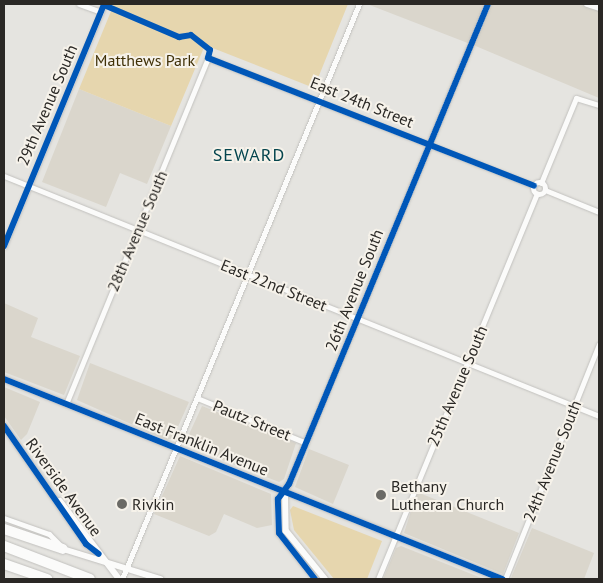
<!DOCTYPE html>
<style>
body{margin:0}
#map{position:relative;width:603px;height:583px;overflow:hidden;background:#e5e4e0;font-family:"PT Sans",sans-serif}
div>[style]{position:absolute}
.built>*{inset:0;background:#dad6cc}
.green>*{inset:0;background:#e6d6ae}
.roads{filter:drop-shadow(0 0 1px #c2c1be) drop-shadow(0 0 1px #c2c1be)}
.minor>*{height:5px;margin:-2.5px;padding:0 2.5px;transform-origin:2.5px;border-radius:2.5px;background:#fbfbfa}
.minor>.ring{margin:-2.5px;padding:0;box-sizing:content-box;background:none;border:5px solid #fbfbfa;border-radius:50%}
.tertiary>*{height:6px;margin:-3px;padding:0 3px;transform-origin:3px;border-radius:3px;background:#fbfbfa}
.motorway>*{height:10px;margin:-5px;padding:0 5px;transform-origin:5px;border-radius:5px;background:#fbfbfa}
.cycleway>*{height:6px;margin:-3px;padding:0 3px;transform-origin:3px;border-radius:3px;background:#0057b8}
.dots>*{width:14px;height:14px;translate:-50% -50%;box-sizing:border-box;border:2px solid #f6f2ea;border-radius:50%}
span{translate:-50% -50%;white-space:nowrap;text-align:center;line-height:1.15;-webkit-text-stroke:4px #f6f2ea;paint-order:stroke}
.park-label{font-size:16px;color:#403107}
.street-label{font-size:16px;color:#2a2825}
.poi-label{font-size:16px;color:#2a2825}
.left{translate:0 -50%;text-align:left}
.neighbourhood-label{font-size:18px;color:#05454e;letter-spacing:1px}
.frame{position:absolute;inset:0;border:5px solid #2a2825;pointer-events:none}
</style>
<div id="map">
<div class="built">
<i style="clip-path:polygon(367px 4px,599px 4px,599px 98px,478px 47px)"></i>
<i style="clip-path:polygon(79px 89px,171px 126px,147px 184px,120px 173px,106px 207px,42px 182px)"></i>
<i style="clip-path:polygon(4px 303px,38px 318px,31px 337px,80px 356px,64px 395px,4px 372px)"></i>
<i style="clip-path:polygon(90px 363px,189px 402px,173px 438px,167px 440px,77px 400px)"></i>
<i style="clip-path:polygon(4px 387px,40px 402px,27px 434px,21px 440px,4px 416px)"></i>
<i style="clip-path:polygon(202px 406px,296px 443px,284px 479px,279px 482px,184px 445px)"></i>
<i style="clip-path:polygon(309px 449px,349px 465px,333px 504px,295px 487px)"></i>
<i style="clip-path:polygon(180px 456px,271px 494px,272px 525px,257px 528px,224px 514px,216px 532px,209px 536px,154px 514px)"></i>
<i style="clip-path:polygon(417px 492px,519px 533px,503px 574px,404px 533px)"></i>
<i style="clip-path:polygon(532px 528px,594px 553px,584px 579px,511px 578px)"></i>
<i style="clip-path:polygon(401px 546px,484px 579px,383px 579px,396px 548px)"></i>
</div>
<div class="green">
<i style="clip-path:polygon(114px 4px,348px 4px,314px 88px,205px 45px,171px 126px,79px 89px)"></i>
<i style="clip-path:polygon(293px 506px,382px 541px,367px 579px,334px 579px,294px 530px,290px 510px)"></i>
</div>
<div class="roads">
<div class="minor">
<i style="left:79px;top:4px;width:23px;rotate:20deg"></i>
<i style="left:4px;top:176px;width:642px;rotate:21.97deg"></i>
<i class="ring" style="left:533px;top:182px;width:7px;height:7px"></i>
<i style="left:541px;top:183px;width:92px;rotate:-67.6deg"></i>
<i style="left:576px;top:98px;width:24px;rotate:17deg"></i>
<i style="left:545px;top:190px;width:58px;rotate:22.2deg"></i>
<i style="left:4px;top:246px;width:262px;rotate:-67.5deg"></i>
<i style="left:197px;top:398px;width:118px;rotate:22.4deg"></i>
<i style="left:66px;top:404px;width:374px;rotate:-67.7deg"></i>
<i style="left:208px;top:58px;width:350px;rotate:21.4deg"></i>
<i style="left:4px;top:518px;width:48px;rotate:19.6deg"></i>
<i style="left:49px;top:534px;width:17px;rotate:45deg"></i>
<i style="left:122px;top:579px;width:622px;rotate:-67.6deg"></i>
<i style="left:378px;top:579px;width:417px;rotate:-67.6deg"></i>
<i style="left:505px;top:579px;width:253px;rotate:-68.2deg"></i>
</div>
<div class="tertiary">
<i style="left:587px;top:4px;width:13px;rotate:18deg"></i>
<i style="left:4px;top:379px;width:537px;rotate:21.88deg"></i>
<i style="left:4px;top:426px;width:144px;rotate:55.2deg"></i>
<i style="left:86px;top:544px;width:16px;rotate:38deg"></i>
<i style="left:285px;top:492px;width:39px;rotate:89deg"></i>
<i style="left:286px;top:531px;width:62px;rotate:50.9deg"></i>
<i style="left:60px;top:501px;width:98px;rotate:52.9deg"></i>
<i style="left:63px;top:549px;width:102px;rotate:17.2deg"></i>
<i style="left:315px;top:579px;width:58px;rotate:-128deg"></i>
<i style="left:279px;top:533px;width:34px;rotate:-92deg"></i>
<i style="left:278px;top:499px;width:19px;rotate:-54deg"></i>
<i style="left:289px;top:484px;width:520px;rotate:-67.48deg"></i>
</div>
<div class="motorway">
<i style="left:4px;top:529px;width:62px;rotate:18.7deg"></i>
<i style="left:4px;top:546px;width:92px;rotate:21deg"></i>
<i style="left:4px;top:564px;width:46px;rotate:19.2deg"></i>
</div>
</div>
<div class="cycleway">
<i style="left:104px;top:5px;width:82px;rotate:23.1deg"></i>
<i style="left:179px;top:37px;width:12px;rotate:-9deg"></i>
<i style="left:191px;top:35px;width:24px;rotate:38deg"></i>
<i style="left:210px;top:50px;width:8px;rotate:104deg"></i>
<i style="left:208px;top:58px;width:350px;rotate:21.4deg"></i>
<i style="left:4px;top:246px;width:262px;rotate:-67.5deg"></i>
<i style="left:4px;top:379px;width:537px;rotate:21.88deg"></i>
<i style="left:4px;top:426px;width:144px;rotate:55.2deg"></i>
<i style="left:86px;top:544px;width:16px;rotate:38deg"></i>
<i style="left:315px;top:579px;width:58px;rotate:-128deg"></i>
<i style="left:279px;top:533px;width:34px;rotate:-92deg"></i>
<i style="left:278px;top:499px;width:19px;rotate:-54deg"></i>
<i style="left:289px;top:484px;width:520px;rotate:-67.48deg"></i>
</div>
<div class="dots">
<i style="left:381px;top:495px;background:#6b6a66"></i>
<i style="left:122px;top:504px;background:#6b6a66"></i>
</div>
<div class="park-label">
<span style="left:145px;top:60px">Matthews Park</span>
</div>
<div class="street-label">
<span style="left:362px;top:102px;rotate:22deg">East 24th Street</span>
<span style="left:47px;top:105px;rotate:-67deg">29th Avenue South</span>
<span style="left:137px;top:231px;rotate:-67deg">28th Avenue South</span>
<span style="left:274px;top:285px;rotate:22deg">East 22nd Street</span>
<span style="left:354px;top:290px;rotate:-68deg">26th Avenue South</span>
<span style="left:457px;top:386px;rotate:-67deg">25th Avenue South</span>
<span style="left:252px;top:420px;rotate:22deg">Pautz Street</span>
<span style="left:202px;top:444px;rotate:22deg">East Franklin Avenue</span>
<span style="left:552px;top:461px;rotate:-68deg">24th Avenue South</span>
<span style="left:64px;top:487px;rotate:54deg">Riverside Avenue</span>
</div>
<div class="poi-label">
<span class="left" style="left:391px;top:495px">Bethany<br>Lutheran Church</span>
<span class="left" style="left:132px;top:504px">Rivkin</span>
</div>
<div class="neighbourhood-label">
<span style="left:249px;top:155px">SEWARD</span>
</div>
<div class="frame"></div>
</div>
